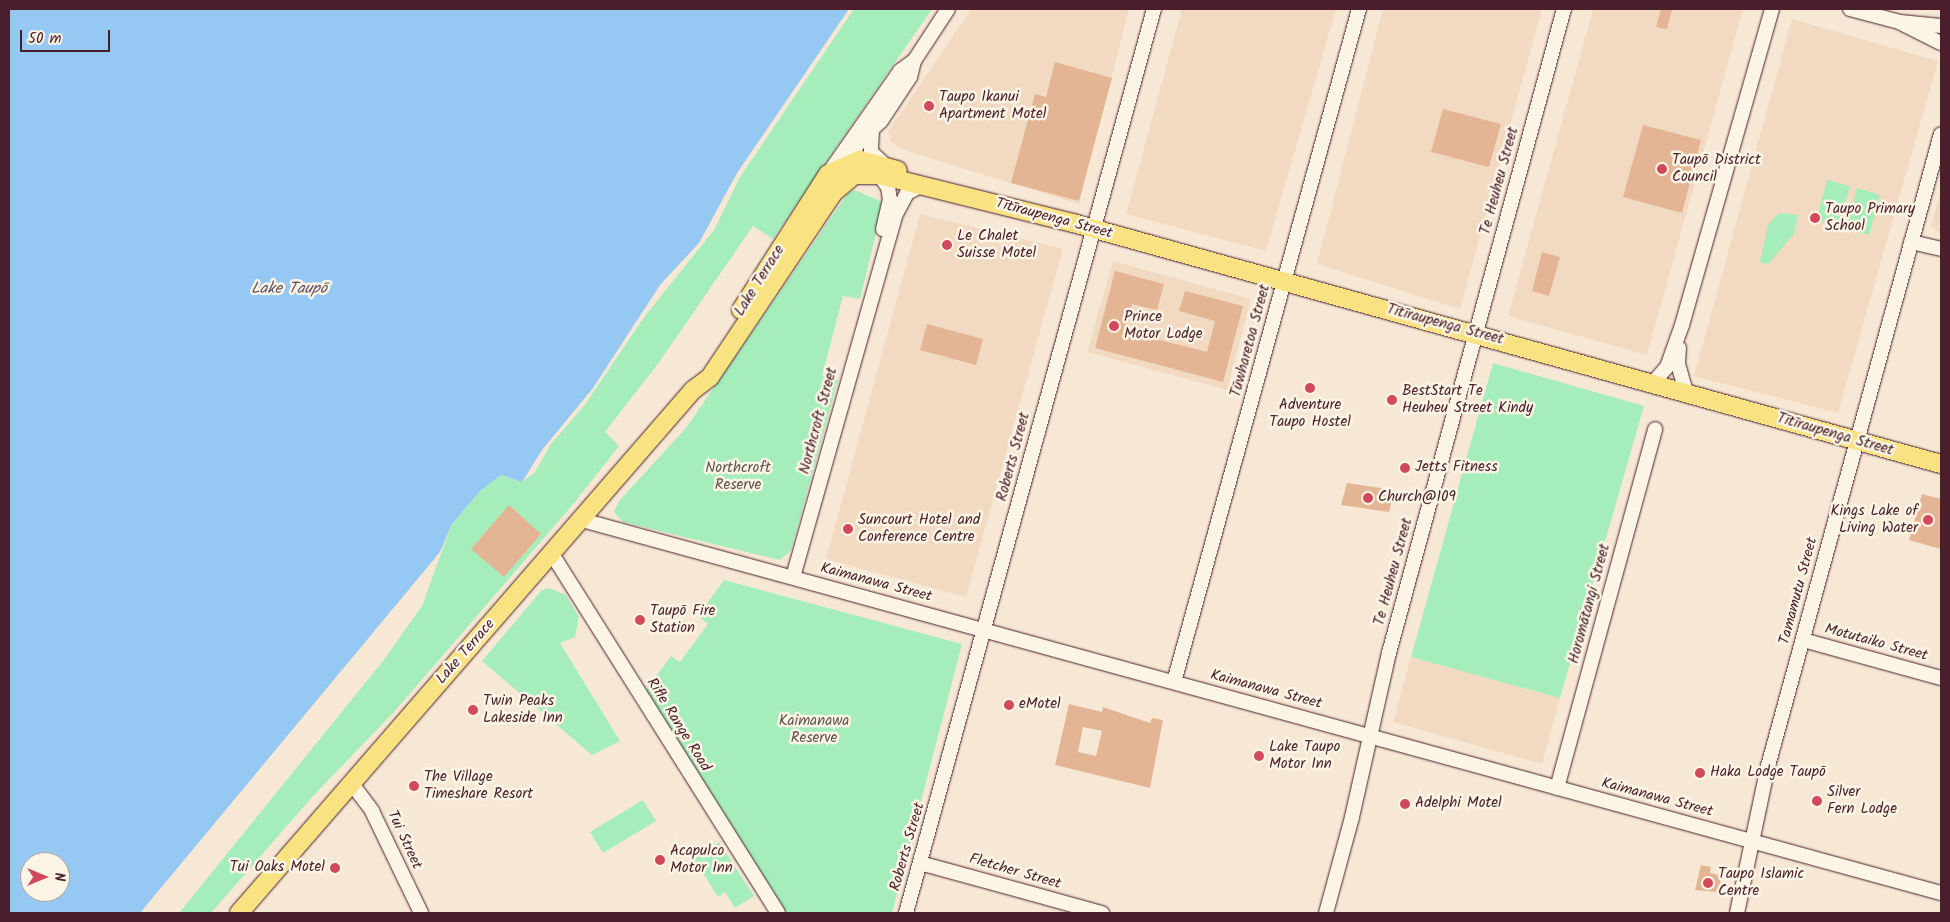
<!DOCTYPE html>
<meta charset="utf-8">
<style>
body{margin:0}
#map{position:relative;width:1950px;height:922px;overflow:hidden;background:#f7e8d5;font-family:Kalam,sans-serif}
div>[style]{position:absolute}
.built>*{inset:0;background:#f1d9c2}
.green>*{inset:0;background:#a5eebc}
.water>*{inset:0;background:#95c8f2}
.building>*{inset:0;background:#e4b595}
.roads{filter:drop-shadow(0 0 1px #4a1f2b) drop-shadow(0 0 1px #4a1f2b)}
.minor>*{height:14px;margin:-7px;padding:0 7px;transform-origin:7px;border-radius:7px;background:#fcf5e5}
.major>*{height:18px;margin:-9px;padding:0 9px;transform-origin:9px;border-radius:9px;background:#f8e281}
.dots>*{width:14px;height:14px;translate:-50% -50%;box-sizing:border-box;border:2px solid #fcf5e5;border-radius:50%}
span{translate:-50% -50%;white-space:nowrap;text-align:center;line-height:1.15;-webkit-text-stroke:5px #fcf5e5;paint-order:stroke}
.poi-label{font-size:15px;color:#4a1f2b}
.left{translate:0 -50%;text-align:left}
.right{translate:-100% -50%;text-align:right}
.street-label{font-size:15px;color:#4a1f2b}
.park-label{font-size:15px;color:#61534f}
.water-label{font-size:16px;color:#605267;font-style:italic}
.frame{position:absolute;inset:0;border:10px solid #4a1f2b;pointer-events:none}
.north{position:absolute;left:20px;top:852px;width:50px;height:50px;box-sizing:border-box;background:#fcf5e5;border:1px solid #b59f9b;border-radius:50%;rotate:90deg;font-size:14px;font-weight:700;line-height:20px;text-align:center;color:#4a1f2b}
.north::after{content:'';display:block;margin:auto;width:18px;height:22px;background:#d1495b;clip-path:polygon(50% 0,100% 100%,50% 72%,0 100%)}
.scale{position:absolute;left:20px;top:30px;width:90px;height:22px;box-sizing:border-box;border:2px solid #4a1f2b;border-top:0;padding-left:6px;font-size:15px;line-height:18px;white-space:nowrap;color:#4a1f2b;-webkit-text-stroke:4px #fcf5e5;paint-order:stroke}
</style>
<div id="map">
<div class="built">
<i style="clip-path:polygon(971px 9px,1129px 9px,1079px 204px,901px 149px,891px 142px,888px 132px)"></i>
<i style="clip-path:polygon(1182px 9px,1336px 9px,1266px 251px,1126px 214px)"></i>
<i style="clip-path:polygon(1383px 9px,1542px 9px,1460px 309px,1317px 264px)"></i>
<i style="clip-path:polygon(1593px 9px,1743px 9px,1647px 355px,1508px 316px)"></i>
<i style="clip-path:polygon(1792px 19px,1938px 61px,1838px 413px,1694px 376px)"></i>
<i style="clip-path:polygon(1941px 189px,1941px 234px,1931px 226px)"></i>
<i style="clip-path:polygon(920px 214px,1063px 249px,966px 597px,826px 559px)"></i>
<i style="clip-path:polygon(1113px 261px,1251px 299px,1227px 390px,1087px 352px)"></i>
<i style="clip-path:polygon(1411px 657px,1560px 698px,1542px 764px,1393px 722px)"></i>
</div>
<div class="green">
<i style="clip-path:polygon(854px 9px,932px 9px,773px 239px,753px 226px,660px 361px,605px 432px,619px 446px,575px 502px,394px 712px,313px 796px,211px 913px,179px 913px,383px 661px,422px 606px,452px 524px,480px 491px,501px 475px,522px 482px,535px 472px,551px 444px,584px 406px,645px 316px,714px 230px,740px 177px)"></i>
<i style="clip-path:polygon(1827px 180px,1850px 186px,1838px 227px,1816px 220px)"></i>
<i style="clip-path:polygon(1857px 188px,1880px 195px,1869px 235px,1846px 229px)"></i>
<i style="clip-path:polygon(854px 190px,883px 202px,882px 209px,860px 299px,843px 296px,822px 376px,838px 380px,791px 550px,780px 560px,623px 522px,614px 512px,619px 501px,686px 428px,848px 193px)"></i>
<i style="clip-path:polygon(1779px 213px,1798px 215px,1794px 234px,1768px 264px,1760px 262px,1768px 225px)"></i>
<i style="clip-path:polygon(1493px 363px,1644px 406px,1560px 698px,1411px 657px)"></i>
<i style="clip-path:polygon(724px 580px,962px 644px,892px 913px,786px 913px,646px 690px,671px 656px,680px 662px,708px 624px,698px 616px)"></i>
<i style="clip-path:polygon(549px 588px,566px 595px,579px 617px,575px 637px,560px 643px,620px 741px,592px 755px,482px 661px,542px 590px)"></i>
<i style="clip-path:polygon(643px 800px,656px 821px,603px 853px,590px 832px)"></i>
<i style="clip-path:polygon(719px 842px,754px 896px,735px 908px,725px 892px,718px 897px,694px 859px)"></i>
</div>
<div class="water">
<i style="clip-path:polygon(evenodd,9px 9px,849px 9px,737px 173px,699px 243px,660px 285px,593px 388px,542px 450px,522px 482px,501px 475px,480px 491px,452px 524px,440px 552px,140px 913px,9px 913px,9px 9px,30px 862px,60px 862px,60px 892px,30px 892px,30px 862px)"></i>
</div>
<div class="building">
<i style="clip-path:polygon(1661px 9px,1672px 9px,1667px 29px,1656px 27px)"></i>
<i style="clip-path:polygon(1055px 62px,1112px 78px,1079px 201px,1011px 183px,1035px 94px,1046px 97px)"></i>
<i style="clip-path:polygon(1443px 109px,1501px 124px,1489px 167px,1431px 152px)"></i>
<i style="clip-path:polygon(1643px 125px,1701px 140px,1682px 213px,1623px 197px)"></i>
<i style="clip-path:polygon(1542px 252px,1560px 257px,1549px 296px,1532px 291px)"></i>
<i style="clip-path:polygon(1115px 271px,1164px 284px,1157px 310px,1132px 304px,1125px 331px,1207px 352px,1215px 321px,1179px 311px,1185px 291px,1243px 306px,1223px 382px,1095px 348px)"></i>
<i style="clip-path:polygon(927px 324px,983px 339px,976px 365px,920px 350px)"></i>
<i style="clip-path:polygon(1347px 483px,1394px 490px,1389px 512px,1341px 505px)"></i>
<i style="clip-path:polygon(1922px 494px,1941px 499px,1941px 549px,1909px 540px)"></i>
<i style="clip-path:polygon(509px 505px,541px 534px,504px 577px,471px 549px)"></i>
<i style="clip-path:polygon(evenodd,1069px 704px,1102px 712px,1103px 707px,1150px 723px,1152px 718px,1163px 720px,1150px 788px,1055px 765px,1069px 704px,1083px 727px,1102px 731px,1096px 756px,1078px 752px,1083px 727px)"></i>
<i style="clip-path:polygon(1701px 865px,1711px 867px,1710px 873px,1722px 876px,1718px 892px,1695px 890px)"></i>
</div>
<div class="roads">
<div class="minor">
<i style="left:1850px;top:9px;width:52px;rotate:14.6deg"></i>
<i style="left:1900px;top:22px;width:41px;rotate:5.6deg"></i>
<i style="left:1901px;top:23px;width:45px;rotate:26.6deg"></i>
<i style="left:872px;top:130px;width:22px;rotate:93deg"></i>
<i style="left:871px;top:152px;width:19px;rotate:43deg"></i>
<i style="left:843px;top:170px;width:32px;rotate:-60deg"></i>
<i style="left:859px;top:142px;width:30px;rotate:-44deg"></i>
<i style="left:881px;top:121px;width:53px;rotate:-56.6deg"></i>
<i style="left:910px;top:77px;width:16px;rotate:-76deg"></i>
<i style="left:914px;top:61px;width:62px;rotate:-56.8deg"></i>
<i style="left:828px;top:174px;width:126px;rotate:-55deg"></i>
<i style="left:900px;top:71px;width:17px;rotate:-36deg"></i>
<i style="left:879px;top:175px;width:15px;rotate:53deg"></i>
<i style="left:888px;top:187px;width:12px;rotate:81deg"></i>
<i style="left:890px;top:199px;width:31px;rotate:103deg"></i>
<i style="left:1911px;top:242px;width:31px;rotate:13deg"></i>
<i style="left:1679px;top:348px;width:16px;rotate:94deg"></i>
<i style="left:1678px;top:364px;width:29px;rotate:74deg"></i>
<i style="left:1653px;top:383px;width:21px;rotate:-49deg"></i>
<i style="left:1667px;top:367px;width:45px;rotate:-70.3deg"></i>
<i style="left:1682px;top:325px;width:329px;rotate:-74.1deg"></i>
<i style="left:582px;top:520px;width:1409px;rotate:15.35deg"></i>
<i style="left:552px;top:554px;width:424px;rotate:57.8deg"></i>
<i style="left:793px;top:577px;width:377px;rotate:-74.2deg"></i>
<i style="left:896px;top:214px;width:24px;rotate:-62deg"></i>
<i style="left:907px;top:193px;width:15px;rotate:-28deg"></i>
<i style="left:1803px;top:640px;width:143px;rotate:15.4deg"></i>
<i style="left:1174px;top:682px;width:698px;rotate:-74.63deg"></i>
<i style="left:352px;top:784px;width:34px;rotate:53deg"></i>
<i style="left:372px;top:811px;width:113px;rotate:64.3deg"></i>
<i style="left:1557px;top:788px;width:372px;rotate:-74.7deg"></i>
<i style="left:920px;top:863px;width:189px;rotate:15.4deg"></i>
<i style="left:906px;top:913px;width:937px;rotate:-74.66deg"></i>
<i style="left:1326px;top:913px;width:99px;rotate:-74.8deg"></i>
<i style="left:1352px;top:817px;width:168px;rotate:-77.3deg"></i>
<i style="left:1389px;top:653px;width:667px;rotate:-74.8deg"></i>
<i style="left:1737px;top:913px;width:150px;rotate:-78.1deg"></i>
<i style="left:1768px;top:766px;width:655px;rotate:-74.69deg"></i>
</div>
<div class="major">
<i style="left:741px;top:310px;width:161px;rotate:-57.4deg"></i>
<i style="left:828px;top:174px;width:35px;rotate:-24deg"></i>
<i style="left:860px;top:160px;width:39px;rotate:15deg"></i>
<i style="left:239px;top:913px;width:693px;rotate:-49.04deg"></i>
<i style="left:693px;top:390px;width:21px;rotate:-37deg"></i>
<i style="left:710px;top:377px;width:223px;rotate:-56.2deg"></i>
<i style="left:834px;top:192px;width:26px;rotate:-40deg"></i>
<i style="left:854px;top:175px;width:25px"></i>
<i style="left:879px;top:175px;width:200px;rotate:13.9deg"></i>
<i style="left:1073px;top:223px;width:901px;rotate:15.52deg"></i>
</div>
</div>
<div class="dots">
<i style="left:929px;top:106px;background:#d1495b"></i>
<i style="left:1662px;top:169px;background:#d1495b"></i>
<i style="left:1815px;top:218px;background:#d1495b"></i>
<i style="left:947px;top:245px;background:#d1495b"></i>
<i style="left:1114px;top:326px;background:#d1495b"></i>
<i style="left:1310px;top:388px;background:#d1495b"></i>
<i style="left:1392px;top:400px;background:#d1495b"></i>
<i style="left:1405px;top:468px;background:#d1495b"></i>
<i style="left:1368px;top:498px;background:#d1495b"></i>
<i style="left:1928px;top:520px;background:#d1495b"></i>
<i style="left:848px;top:529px;background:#d1495b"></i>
<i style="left:640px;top:620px;background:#d1495b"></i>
<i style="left:1009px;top:705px;background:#d1495b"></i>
<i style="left:473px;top:710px;background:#d1495b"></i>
<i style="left:1259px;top:756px;background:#d1495b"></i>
<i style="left:1700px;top:773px;background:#d1495b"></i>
<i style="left:414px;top:786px;background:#d1495b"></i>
<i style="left:1817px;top:801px;background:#d1495b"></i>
<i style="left:1405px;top:804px;background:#d1495b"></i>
<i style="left:660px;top:860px;background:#d1495b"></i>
<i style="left:335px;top:868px;background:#d1495b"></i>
<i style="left:1708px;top:883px;background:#d1495b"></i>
</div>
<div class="poi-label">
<span class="left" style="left:939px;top:106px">Taupo Ikanui<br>Apartment Motel</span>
<span class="left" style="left:1672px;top:169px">Taupō District<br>Council</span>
<span class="left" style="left:1825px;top:218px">Taupo Primary<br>School</span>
<span class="left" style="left:957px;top:245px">Le Chalet<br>Suisse Motel</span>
<span class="left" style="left:1124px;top:326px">Prince<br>Motor Lodge</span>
<span class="left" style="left:1402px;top:400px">BestStart Te<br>Heuheu Street Kindy</span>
<span style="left:1310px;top:414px">Adventure<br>Taupo Hostel</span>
<span class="left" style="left:1415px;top:468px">Jetts Fitness</span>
<span class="left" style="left:1378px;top:498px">Church@109</span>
<span class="right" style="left:1918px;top:520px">Kings Lake of<br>Living Water</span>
<span class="left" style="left:858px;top:529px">Suncourt Hotel and<br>Conference Centre</span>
<span class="left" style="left:650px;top:620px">Taupō Fire<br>Station</span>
<span class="left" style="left:483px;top:710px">Twin Peaks<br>Lakeside Inn</span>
<span class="left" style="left:1019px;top:705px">eMotel</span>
<span class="left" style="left:1269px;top:756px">Lake Taupo<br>Motor Inn</span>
<span class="left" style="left:1710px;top:773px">Haka Lodge Taupō</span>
<span class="left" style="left:424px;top:786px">The Village<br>Timeshare Resort</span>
<span class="left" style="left:1827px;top:801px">Silver<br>Fern Lodge</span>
<span class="left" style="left:1415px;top:804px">Adelphi Motel</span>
<span class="left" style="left:670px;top:860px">Acapulco<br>Motor Inn</span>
<span class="right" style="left:325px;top:868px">Tui Oaks Motel</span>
<span class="left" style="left:1718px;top:883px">Taupo Islamic<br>Centre</span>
</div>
<div class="street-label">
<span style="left:1500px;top:181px;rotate:-75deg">Te Heuheu Street</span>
<span style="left:1054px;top:219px;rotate:15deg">Tītīraupenga Street</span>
<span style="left:760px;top:281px;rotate:-58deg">Lake Terrace</span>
<span style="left:1445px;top:325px;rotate:15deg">Tītīraupenga Street</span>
<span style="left:1251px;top:341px;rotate:-75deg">Tūwharetoa Street</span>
<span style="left:819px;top:421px;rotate:-75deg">Northcroft Street</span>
<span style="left:1835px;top:435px;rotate:16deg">Tītīraupenga Street</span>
<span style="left:1014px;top:457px;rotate:-75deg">Roberts Street</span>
<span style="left:1394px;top:572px;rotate:-75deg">Te Heuheu Street</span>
<span style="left:876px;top:583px;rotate:15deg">Kaimanawa Street</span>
<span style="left:1799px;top:591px;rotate:-75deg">Tamamutu Street</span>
<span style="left:1590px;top:604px;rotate:-75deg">Horomātangi Street</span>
<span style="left:1876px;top:643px;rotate:15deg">Motutaiko Street</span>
<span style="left:466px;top:652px;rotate:-49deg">Lake Terrace</span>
<span style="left:1266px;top:690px;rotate:15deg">Kaimanawa Street</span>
<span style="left:678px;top:725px;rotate:58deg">Rifle Range Road</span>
<span style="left:1657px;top:798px;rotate:15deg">Kaimanawa Street</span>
<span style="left:404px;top:840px;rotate:65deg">Tui Street</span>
<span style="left:908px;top:847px;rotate:-74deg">Roberts Street</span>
<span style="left:1015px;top:872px;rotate:16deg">Fletcher Street</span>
</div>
<div class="park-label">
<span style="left:738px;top:477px">Northcroft<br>Reserve</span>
<span style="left:814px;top:730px">Kaimanawa<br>Reserve</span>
</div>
<div class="water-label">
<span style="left:289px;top:289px">Lake Taupō</span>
</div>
<div class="frame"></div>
<div class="north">N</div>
<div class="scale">50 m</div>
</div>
